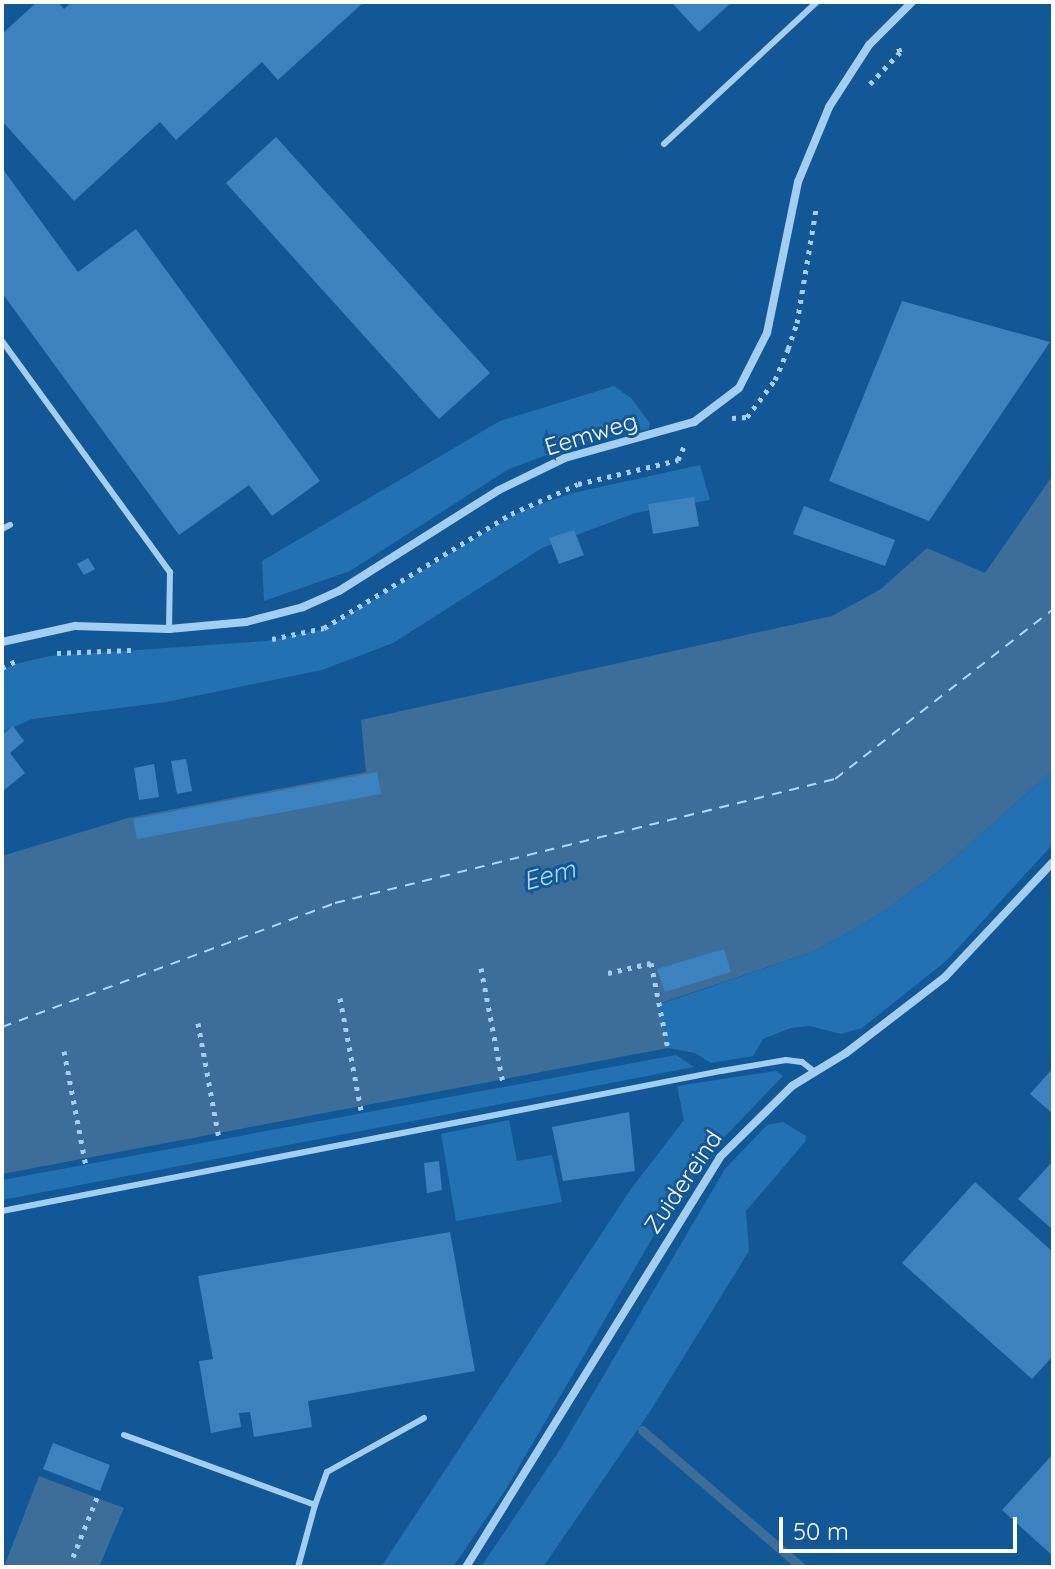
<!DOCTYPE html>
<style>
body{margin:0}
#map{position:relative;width:1055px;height:1569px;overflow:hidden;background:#135896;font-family:Quicksand,sans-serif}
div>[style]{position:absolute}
.green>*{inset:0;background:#2271b3}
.water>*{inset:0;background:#3d6e9a}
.stream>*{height:9px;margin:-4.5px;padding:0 4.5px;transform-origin:4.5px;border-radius:4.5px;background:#3d6e9a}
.ferry>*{height:2px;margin-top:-1px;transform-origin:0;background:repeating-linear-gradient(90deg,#afd8f9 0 10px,transparent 0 18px)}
.building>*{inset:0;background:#3c82be}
.path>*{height:5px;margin-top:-2.5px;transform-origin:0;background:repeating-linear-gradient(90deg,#a3cef2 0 4px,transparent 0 10px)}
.lane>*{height:6px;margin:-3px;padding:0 3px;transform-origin:3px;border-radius:3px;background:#a3cef2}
.street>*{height:8px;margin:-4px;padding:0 4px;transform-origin:4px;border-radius:4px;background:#a3cef2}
span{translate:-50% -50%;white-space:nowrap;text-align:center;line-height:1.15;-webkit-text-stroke:6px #135896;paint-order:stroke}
.street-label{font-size:24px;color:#fff}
.water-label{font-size:26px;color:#afd8f9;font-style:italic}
.frame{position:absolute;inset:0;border:4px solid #fff;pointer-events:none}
.scale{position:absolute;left:779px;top:1517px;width:238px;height:36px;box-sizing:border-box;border:4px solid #fff;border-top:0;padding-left:10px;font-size:24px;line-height:28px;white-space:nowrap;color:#fff;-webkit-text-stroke:6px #135896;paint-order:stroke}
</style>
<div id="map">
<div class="green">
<i style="clip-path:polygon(614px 386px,631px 398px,650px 423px,649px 429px,576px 444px,507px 470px,350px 571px,264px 601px,262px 561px,500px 421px)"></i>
<i style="clip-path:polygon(700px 465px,710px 500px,635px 513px,542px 548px,393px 643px,322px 670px,166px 702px,32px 719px,2px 732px,2px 670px,15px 664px,50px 656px,266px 641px,324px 629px,523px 510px,573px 493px)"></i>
<i style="clip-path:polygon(1053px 770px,1053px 844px,946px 961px,862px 1028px,841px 1034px,810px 1026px,791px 1028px,763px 1039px,753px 1056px,711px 1063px,695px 1053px,668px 1048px,657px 1005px,813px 952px,882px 913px,944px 867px)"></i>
<i style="clip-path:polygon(676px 1055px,694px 1067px,2px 1200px,2px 1180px)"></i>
<i style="clip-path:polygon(776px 1071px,783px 1076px,710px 1152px,667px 1213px,506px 1489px,453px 1567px,381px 1567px,631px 1189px,684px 1120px,677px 1086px)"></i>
<i style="clip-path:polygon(509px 1120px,517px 1161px,552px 1155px,562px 1202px,456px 1221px,441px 1134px)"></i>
<i style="clip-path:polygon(783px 1122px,806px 1136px,805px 1142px,746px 1211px,749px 1251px,651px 1410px,543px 1567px,481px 1567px,561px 1448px,725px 1169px,767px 1125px)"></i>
</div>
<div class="water">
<i style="clip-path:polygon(1053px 475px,1053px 770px,944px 867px,882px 913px,813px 952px,658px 1004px,668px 1048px,2px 1174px,2px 856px,128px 818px,366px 772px,361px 720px,832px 616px,881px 589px,927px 548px,985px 573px)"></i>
<i style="clip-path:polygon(39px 1476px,124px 1508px,99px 1567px,4px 1567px)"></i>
</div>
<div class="stream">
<i style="left:642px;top:1430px;width:210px;rotate:40.7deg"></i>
</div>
<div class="ferry">
<i style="left:2px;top:1027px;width:355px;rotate:-20.4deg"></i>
<i style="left:335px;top:903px;width:515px;rotate:-13.93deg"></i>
<i style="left:835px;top:779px;width:276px;rotate:-37.9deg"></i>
</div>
<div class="building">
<i style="clip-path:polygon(37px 2px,58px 2px,64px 9px,72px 2px,364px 2px,278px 80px,262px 62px,176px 140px,160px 122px,74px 201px,2px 121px,2px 34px)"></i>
<i style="clip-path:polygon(671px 2px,732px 2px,699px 32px)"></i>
<i style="clip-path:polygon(276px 137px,490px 373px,439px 419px,226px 183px)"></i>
<i style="clip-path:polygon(2px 168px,78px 272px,136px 229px,320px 481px,272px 516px,249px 485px,179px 535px,2px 293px)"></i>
<i style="clip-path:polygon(902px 301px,1050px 342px,929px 521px,829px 481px)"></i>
<i style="clip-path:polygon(694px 497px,699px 526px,653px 534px,648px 504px)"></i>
<i style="clip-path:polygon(804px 506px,895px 540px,885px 566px,793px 534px)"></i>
<i style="clip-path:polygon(574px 530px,584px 555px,559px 564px,549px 538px)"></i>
<i style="clip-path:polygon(88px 558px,95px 569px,84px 575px,77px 564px)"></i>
<i style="clip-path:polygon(13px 726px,24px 741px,10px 753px,25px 773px,2px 792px,2px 735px)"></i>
<i style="clip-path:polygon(186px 759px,192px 791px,177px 794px,171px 761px)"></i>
<i style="clip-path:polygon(154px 764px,159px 797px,139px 800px,134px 768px)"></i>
<i style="clip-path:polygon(377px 772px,381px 794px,137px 839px,133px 819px)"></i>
<i style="clip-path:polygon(724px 949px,731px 972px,665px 992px,657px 969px)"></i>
<i style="clip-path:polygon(1053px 1068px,1053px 1114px,1030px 1094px)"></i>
<i style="clip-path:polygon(629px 1112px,635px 1171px,563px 1181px,552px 1127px)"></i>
<i style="clip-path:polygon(439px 1161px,442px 1190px,427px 1193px,424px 1163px)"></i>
<i style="clip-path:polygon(1053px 1161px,1053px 1230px,1018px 1199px)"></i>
<i style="clip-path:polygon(975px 1182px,1053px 1252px,1053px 1356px,1032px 1379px,902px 1263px)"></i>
<i style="clip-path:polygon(450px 1232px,475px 1371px,308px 1401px,312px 1427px,254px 1437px,250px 1412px,239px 1413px,241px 1427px,211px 1433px,199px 1361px,213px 1359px,198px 1276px)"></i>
<i style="clip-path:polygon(53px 1443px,110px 1465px,100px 1491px,43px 1469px)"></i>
<i style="clip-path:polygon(1053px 1454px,1053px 1556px,1002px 1510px)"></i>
</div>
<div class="path">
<i style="left:870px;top:84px;width:44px;rotate:-46.8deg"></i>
<i style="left:900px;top:52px;width:9px;rotate:-108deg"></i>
<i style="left:732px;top:418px;width:15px;rotate:-4deg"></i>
<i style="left:747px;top:417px;width:46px;rotate:-52.9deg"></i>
<i style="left:775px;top:380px;width:34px;rotate:-67deg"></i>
<i style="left:788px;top:349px;width:28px;rotate:-71deg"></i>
<i style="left:797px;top:323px;width:116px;rotate:-80.5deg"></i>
<i style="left:272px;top:639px;width:53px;rotate:-11.9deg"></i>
<i style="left:324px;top:628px;width:219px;rotate:-31.4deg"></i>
<i style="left:511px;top:514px;width:73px;rotate:-24.1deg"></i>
<i style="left:578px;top:484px;width:103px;rotate:-13.5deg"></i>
<i style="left:678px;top:460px;width:17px;rotate:-66deg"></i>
<i style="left:57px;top:653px;width:74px;rotate:-2.3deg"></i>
<i style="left:2px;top:668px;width:16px;rotate:-27deg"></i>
<i style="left:481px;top:968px;width:117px;rotate:79.2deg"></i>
<i style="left:608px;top:973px;width:44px;rotate:-13.1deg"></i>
<i style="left:651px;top:963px;width:88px;rotate:78.8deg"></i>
<i style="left:340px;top:998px;width:114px;rotate:79.4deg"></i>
<i style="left:198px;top:1023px;width:117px;rotate:79.7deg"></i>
<i style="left:64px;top:1051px;width:117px;rotate:79.2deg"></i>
<i style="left:73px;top:1557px;width:67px;rotate:-68deg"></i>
</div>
<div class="lane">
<i style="left:664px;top:144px;width:209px;rotate:-42.9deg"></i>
<i style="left:2px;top:341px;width:286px;rotate:54deg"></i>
<i style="left:170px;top:572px;width:57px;rotate:91deg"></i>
<i style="left:2px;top:529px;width:9px;rotate:-27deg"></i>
<i style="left:2px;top:1211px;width:733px;rotate:-11.02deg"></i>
<i style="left:721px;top:1071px;width:66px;rotate:-9.6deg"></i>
<i style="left:786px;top:1060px;width:16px;rotate:7deg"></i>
<i style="left:802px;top:1062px;width:16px;rotate:38deg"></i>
<i style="left:124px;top:1435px;width:203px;rotate:20.1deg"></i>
<i style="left:315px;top:1505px;width:64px;rotate:105.3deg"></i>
<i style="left:315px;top:1505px;width:35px;rotate:-70deg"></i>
<i style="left:327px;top:1472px;width:111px;rotate:-29.1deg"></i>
</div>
<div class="street">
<i style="left:2px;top:642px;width:75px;rotate:-12.4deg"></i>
<i style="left:75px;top:626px;width:94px;rotate:1.8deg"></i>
<i style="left:169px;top:629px;width:77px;rotate:-5.2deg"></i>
<i style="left:246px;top:622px;width:59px;rotate:-14.7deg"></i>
<i style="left:303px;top:607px;width:39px;rotate:-24deg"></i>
<i style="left:339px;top:591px;width:189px;rotate:-32.3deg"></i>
<i style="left:499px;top:490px;width:73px;rotate:-25.9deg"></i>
<i style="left:565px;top:458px;width:134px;rotate:-15.6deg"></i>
<i style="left:694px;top:422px;width:56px;rotate:-37.1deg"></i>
<i style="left:739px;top:388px;width:62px;rotate:-63deg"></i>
<i style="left:767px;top:333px;width:154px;rotate:-78.4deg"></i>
<i style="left:798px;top:182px;width:81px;rotate:-67.5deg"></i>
<i style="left:829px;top:107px;width:74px;rotate:-57.2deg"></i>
<i style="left:869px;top:45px;width:61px;rotate:-45deg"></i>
<i style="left:466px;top:1567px;width:482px;rotate:-58.2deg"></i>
<i style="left:720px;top:1157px;width:101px;rotate:-44.6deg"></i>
<i style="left:792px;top:1086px;width:63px;rotate:-31.4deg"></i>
<i style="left:846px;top:1053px;width:125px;rotate:-37.5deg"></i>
<i style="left:945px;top:977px;width:158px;rotate:-46.8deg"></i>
</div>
<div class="street-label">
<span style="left:591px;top:434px;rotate:-17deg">Eemweg</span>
<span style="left:683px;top:1182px;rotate:-56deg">Zuidereind</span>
</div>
<div class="water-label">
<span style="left:549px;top:875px;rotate:-15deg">Eem</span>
</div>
<div class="frame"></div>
<div class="scale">50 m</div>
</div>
